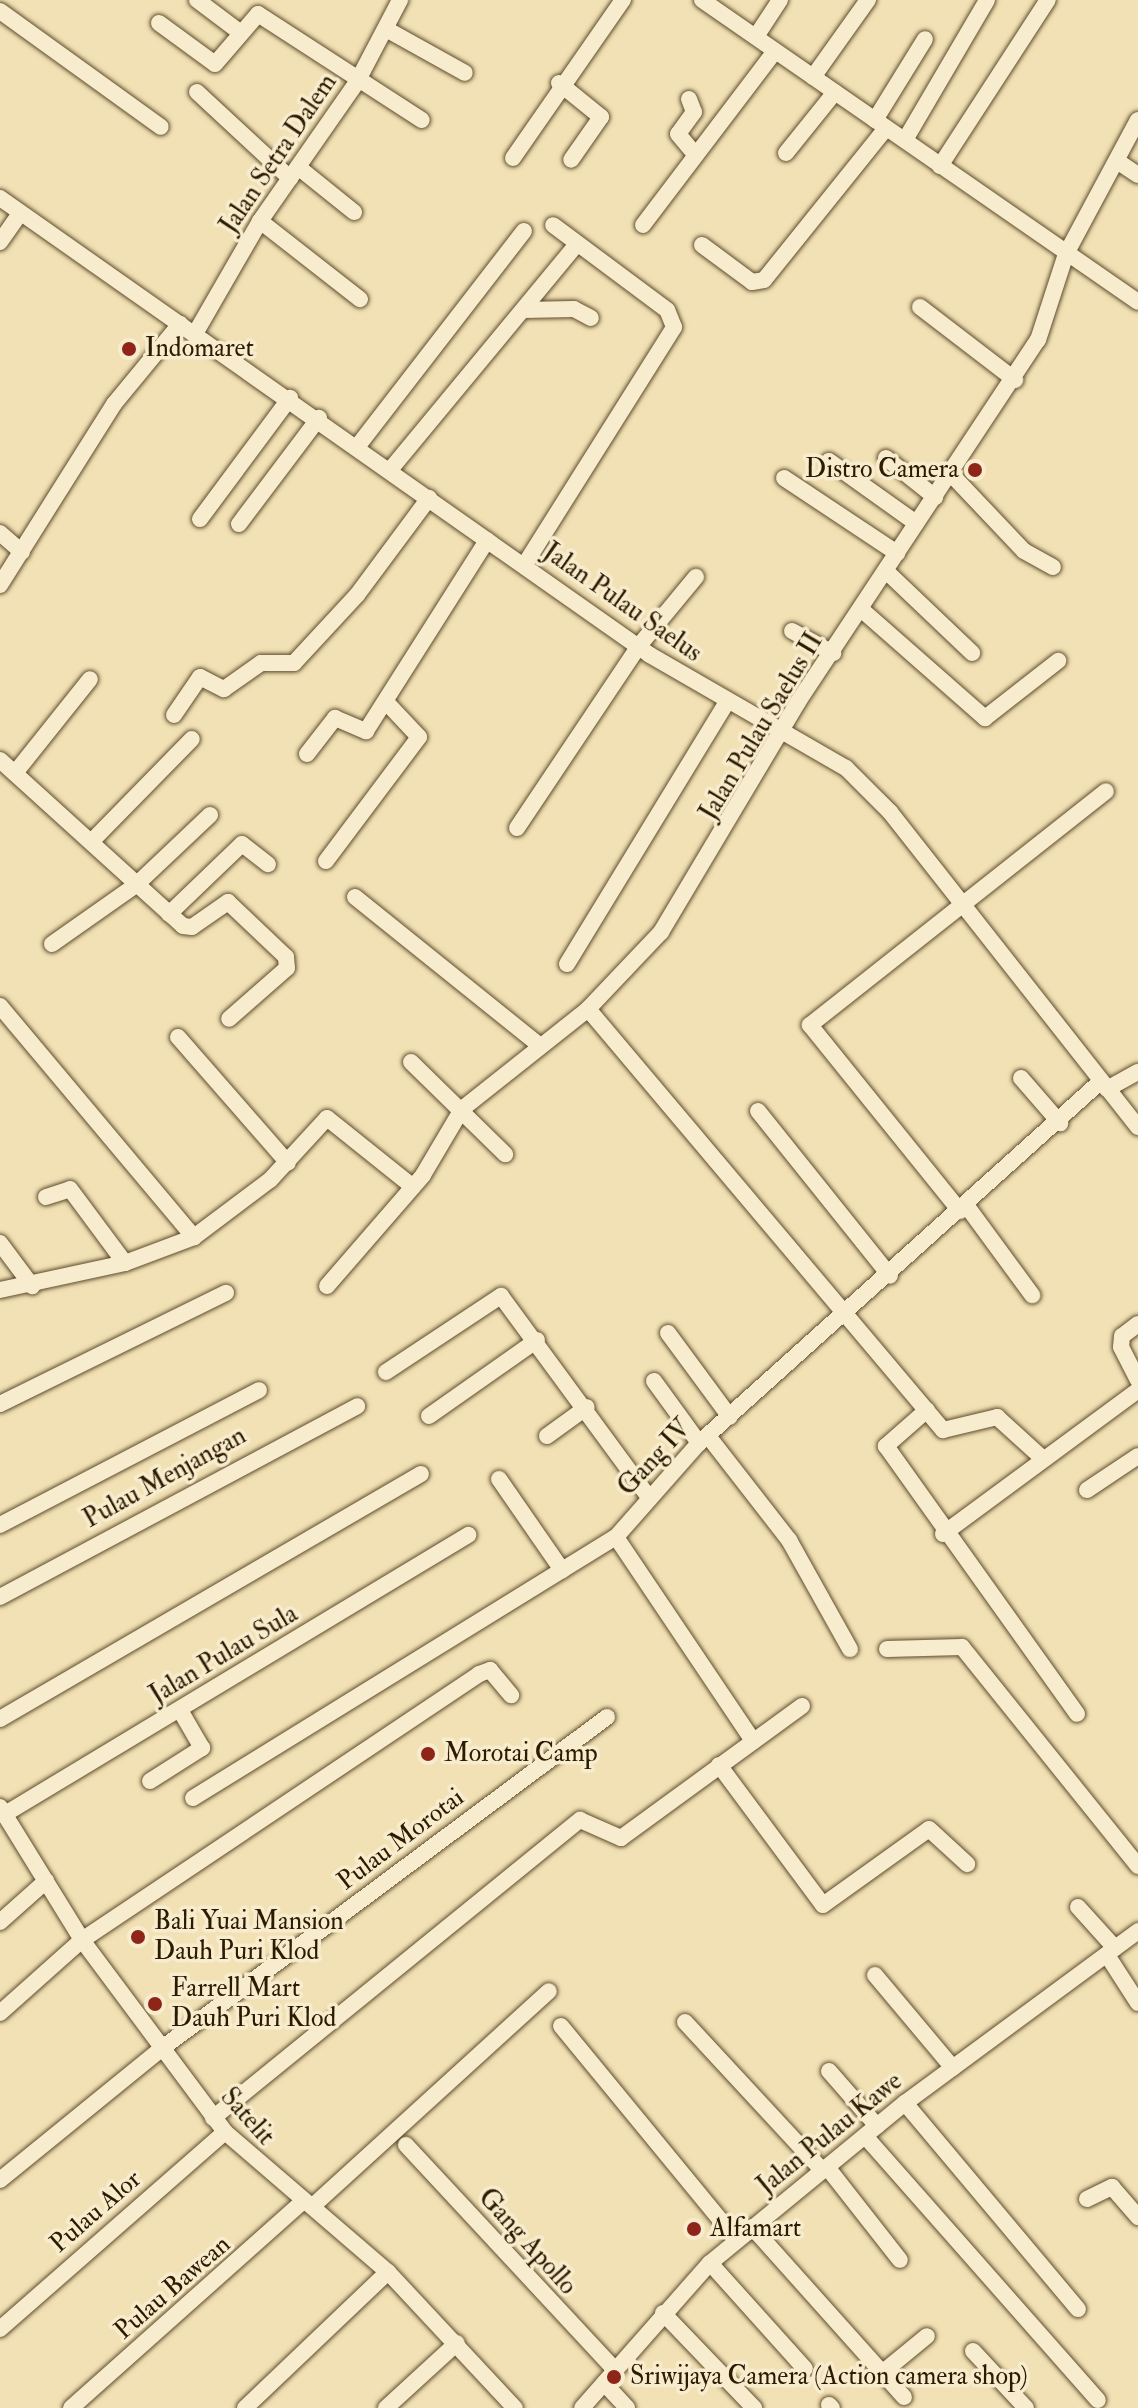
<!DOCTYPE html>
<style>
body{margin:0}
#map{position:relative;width:1138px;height:2408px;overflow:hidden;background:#f2e1b4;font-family:"IM FELL Double Pica",serif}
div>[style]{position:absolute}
.roads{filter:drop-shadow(0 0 2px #5e4c2d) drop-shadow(0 0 2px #5e4c2d)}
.minor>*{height:16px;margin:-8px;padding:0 8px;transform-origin:8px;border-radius:8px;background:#f7ecce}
.dots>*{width:22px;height:22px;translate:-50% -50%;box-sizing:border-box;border:4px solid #f7ecce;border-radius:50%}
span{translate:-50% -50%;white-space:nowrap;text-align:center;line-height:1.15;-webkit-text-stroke:7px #f7ecce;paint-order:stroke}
.street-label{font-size:26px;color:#2d1b00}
.poi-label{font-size:26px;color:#2d1b00}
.left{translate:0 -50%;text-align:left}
.right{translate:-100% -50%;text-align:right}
</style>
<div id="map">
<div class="roads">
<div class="minor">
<i style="left:197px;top:0;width:55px;rotate:36.9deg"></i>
<i style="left:702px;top:0;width:530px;rotate:34.71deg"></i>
<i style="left:0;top:11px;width:198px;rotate:35.8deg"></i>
<i style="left:159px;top:23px;width:69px;rotate:36.2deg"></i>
<i style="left:215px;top:64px;width:66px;rotate:-49.3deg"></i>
<i style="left:258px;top:14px;width:195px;rotate:32.9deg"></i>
<i style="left:386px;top:29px;width:90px;rotate:29.1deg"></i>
<i style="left:757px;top:35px;width:42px;rotate:-56.7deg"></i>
<i style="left:813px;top:77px;width:95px;rotate:-54.5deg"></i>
<i style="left:559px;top:83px;width:54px;rotate:39deg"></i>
<i style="left:601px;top:117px;width:52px;rotate:124.9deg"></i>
<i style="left:197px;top:92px;width:127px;rotate:42.8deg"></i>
<i style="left:689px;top:99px;width:14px;rotate:69deg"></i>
<i style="left:694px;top:112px;width:27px;rotate:126deg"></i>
<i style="left:678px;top:134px;width:23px;rotate:50deg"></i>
<i style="left:875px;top:120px;width:95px;rotate:-58.3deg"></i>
<i style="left:905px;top:140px;width:162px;rotate:-59.6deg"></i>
<i style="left:786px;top:153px;width:78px;rotate:-51.2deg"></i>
<i style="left:513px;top:158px;width:193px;rotate:-55.2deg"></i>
<i style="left:1117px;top:161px;width:25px;rotate:34deg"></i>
<i style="left:940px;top:166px;width:198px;rotate:-57deg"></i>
<i style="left:298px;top:167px;width:72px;rotate:38.8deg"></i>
<i style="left:0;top:198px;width:795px;rotate:35.11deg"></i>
<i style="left:650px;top:655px;width:226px;rotate:30deg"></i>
<i style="left:846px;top:768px;width:62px;rotate:45deg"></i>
<i style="left:890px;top:812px;width:401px;rotate:51.8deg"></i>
<i style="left:260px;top:221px;width:127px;rotate:38deg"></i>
<i style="left:643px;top:225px;width:218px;rotate:-52.8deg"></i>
<i style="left:0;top:242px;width:35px;rotate:-55deg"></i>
<i style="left:702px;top:245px;width:62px;rotate:36.5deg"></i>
<i style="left:752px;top:282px;width:12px;rotate:-9deg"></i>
<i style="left:764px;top:280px;width:195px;rotate:-51.2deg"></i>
<i style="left:920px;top:307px;width:120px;rotate:37.5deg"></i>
<i style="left:523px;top:310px;width:51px;rotate:-1.1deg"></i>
<i style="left:574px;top:309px;width:19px;rotate:28deg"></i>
<i style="left:196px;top:332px;width:128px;rotate:-60deg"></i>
<i style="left:260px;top:221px;width:169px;rotate:-55.1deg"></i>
<i style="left:357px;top:82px;width:93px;rotate:-62.3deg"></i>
<i style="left:357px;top:447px;width:273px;rotate:-52.3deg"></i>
<i style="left:886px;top:458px;width:63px;rotate:38.5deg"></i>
<i style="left:829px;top:461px;width:107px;rotate:35.5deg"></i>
<i style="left:390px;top:470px;width:293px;rotate:-50.4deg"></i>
<i style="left:951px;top:474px;width:106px;rotate:46.5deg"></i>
<i style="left:1024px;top:551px;width:33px;rotate:29deg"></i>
<i style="left:784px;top:478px;width:136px;rotate:33.6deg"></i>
<i style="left:200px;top:519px;width:151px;rotate:-53.4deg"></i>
<i style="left:239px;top:524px;width:133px;rotate:-53deg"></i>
<i style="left:0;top:533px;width:29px;rotate:41deg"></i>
<i style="left:525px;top:564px;width:280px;rotate:-57.8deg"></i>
<i style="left:674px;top:327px;width:18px;rotate:-112deg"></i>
<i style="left:667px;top:310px;width:142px;rotate:-143.3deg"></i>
<i style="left:886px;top:571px;width:119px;rotate:43.6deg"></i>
<i style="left:0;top:585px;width:214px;rotate:-57.8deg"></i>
<i style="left:114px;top:404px;width:104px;rotate:-50.5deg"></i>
<i style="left:862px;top:610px;width:164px;rotate:41.3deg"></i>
<i style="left:985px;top:718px;width:93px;rotate:-38deg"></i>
<i style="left:792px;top:631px;width:47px;rotate:28.2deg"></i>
<i style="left:174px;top:715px;width:46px;rotate:-55.6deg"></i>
<i style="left:200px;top:677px;width:27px;rotate:27deg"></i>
<i style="left:224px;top:689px;width:45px;rotate:-35.1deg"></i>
<i style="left:261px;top:663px;width:33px"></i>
<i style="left:294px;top:663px;width:93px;rotate:-47.2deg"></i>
<i style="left:357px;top:595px;width:121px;rotate:-53.4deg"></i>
<i style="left:307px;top:754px;width:46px;rotate:-52.1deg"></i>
<i style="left:335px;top:718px;width:34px;rotate:23deg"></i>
<i style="left:366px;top:731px;width:226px;rotate:-57.6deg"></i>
<i style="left:0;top:760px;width:247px;rotate:42.2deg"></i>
<i style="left:183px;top:926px;width:9px;rotate:6deg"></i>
<i style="left:192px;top:927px;width:44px;rotate:-34.8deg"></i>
<i style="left:228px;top:902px;width:80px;rotate:43.5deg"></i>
<i style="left:286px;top:957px;width:11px;rotate:85deg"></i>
<i style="left:287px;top:968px;width:77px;rotate:138.7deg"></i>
<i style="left:15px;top:773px;width:120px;rotate:-51.4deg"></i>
<i style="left:517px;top:828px;width:218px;rotate:-56.2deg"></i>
<i style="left:638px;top:647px;width:91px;rotate:-50.4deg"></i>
<i style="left:91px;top:842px;width:144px;rotate:-45.6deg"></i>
<i style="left:326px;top:861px;width:155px;rotate:-53.1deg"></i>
<i style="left:419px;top:737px;width:47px;rotate:-133.3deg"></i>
<i style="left:355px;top:897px;width:238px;rotate:38.8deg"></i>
<i style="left:169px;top:914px;width:101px;rotate:-43.8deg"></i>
<i style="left:242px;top:844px;width:33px;rotate:38deg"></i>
<i style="left:52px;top:944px;width:103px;rotate:-35.1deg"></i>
<i style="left:136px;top:885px;width:102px;rotate:-43.4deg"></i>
<i style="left:567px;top:964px;width:307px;rotate:-58.6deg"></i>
<i style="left:0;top:1006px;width:302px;rotate:50deg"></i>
<i style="left:588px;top:1009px;width:551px;rotate:49.86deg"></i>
<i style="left:943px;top:1430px;width:56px;rotate:-13.5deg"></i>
<i style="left:997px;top:1417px;width:59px;rotate:42.3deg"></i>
<i style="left:178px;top:1037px;width:167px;rotate:48.9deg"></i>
<i style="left:411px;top:1062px;width:132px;rotate:44.4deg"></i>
<i style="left:1021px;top:1078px;width:60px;rotate:49.1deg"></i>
<i style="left:1107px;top:1089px;width:35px;rotate:-29deg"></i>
<i style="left:758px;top:1111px;width:211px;rotate:51.3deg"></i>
<i style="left:46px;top:1197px;width:25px;rotate:-18deg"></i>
<i style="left:70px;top:1189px;width:92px;rotate:53.4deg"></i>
<i style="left:966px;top:1205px;width:112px;rotate:53.7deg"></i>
<i style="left:960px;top:1211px;width:239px;rotate:-128.9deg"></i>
<i style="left:810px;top:1025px;width:377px;rotate:-38.3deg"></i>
<i style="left:0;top:1243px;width:54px;rotate:53.3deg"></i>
<i style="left:327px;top:1286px;width:147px;rotate:-49.1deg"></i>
<i style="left:423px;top:1175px;width:77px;rotate:-59.4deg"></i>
<i style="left:462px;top:1109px;width:161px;rotate:-38.4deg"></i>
<i style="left:588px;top:1009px;width:106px;rotate:-46.5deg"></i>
<i style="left:661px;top:932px;width:268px;rotate:-59.2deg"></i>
<i style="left:798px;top:702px;width:434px;rotate:-56.5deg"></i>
<i style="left:1038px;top:340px;width:90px;rotate:-72deg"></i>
<i style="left:1066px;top:254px;width:152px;rotate:-61.8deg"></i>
<i style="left:0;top:1290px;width:128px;rotate:-12.2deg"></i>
<i style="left:125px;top:1263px;width:74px;rotate:-20.6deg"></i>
<i style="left:194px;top:1237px;width:95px;rotate:-36.9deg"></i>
<i style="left:270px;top:1180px;width:84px;rotate:-47.4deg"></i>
<i style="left:327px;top:1118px;width:110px;rotate:38.7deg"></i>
<i style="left:1138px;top:1324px;width:20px;rotate:143deg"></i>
<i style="left:1122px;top:1336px;width:11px;rotate:95deg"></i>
<i style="left:1121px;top:1347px;width:37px;rotate:63deg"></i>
<i style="left:668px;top:1333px;width:104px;rotate:53.6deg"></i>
<i style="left:386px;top:1372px;width:138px;rotate:-33.5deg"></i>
<i style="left:501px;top:1296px;width:248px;rotate:53.7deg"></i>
<i style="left:654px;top:1381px;width:77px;rotate:54deg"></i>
<i style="left:0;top:1404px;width:252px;rotate:-26.2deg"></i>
<i style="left:927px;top:1410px;width:55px;rotate:138.7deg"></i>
<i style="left:886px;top:1446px;width:329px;rotate:54.5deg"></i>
<i style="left:429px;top:1416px;width:132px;rotate:-35.1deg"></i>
<i style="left:547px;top:1436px;width:49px;rotate:-35.9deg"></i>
<i style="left:708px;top:1436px;width:132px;rotate:52.1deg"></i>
<i style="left:789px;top:1540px;width:125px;rotate:60.8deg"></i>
<i style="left:499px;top:1479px;width:111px;rotate:55.3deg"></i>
<i style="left:1087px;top:1490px;width:61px;rotate:-33.7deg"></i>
<i style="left:0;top:1525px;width:292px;rotate:-27.5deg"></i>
<i style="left:943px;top:1534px;width:242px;rotate:-36.4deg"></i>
<i style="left:616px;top:1537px;width:246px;rotate:56.1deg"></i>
<i style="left:0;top:1597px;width:405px;rotate:-28.1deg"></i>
<i style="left:887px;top:1649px;width:75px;rotate:-1.5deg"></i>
<i style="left:962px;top:1647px;width:281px;rotate:51.2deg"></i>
<i style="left:0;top:1719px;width:487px;rotate:-30.2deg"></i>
<i style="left:719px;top:1765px;width:174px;rotate:53.4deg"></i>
<i style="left:823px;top:1905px;width:130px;rotate:-35.6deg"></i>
<i style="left:929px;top:1829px;width:52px;rotate:42.6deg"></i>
<i style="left:150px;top:1781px;width:62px;rotate:-32.4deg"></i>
<i style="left:202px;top:1748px;width:44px;rotate:-120.1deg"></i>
<i style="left:193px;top:1798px;width:497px;rotate:-31.7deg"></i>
<i style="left:616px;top:1537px;width:125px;rotate:-48.6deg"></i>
<i style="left:699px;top:1443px;width:541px;rotate:-42deg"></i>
<i style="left:0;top:1807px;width:156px;rotate:58.3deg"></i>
<i style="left:82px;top:1940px;width:239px;rotate:53.3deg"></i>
<i style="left:225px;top:2132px;width:215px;rotate:40.7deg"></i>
<i style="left:388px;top:2272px;width:186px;rotate:47deg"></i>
<i style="left:5px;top:1814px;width:541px;rotate:-31.07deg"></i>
<i style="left:1078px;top:1907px;width:55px;rotate:47.9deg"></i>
<i style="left:0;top:1922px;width:62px;rotate:-41.7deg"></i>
<i style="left:1107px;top:1955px;width:57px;rotate:57.1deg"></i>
<i style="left:875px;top:1975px;width:121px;rotate:50deg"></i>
<i style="left:0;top:2013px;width:110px;rotate:-41.7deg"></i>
<i style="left:82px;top:1940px;width:478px;rotate:-33.8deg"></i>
<i style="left:479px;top:1674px;width:12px;rotate:-20deg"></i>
<i style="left:490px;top:1670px;width:33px;rotate:50deg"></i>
<i style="left:685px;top:2022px;width:202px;rotate:47.2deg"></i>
<i style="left:561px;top:2026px;width:277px;rotate:50.6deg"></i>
<i style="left:829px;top:2071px;width:73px;rotate:48.9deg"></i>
<i style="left:905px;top:2103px;width:269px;rotate:50deg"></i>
<i style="left:213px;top:2118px;width:473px;rotate:-39.1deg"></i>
<i style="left:580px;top:1820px;width:45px;rotate:23.7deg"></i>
<i style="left:621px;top:1838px;width:224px;rotate:-36.1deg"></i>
<i style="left:865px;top:2136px;width:352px;rotate:48.6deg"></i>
<i style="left:406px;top:2145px;width:306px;rotate:47.1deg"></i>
<i style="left:827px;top:2167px;width:118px;rotate:51.9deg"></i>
<i style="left:0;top:2180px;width:208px;rotate:-39.1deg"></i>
<i style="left:161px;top:2049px;width:556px;rotate:-36.66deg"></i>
<i style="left:1087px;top:2199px;width:28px;rotate:-26deg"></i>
<i style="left:1112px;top:2187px;width:40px;rotate:49deg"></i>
<i style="left:315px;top:2204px;width:316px;rotate:-42.3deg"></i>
<i style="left:752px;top:2227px;width:228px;rotate:48.2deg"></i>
<i style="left:710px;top:2263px;width:142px;rotate:48.1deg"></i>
<i style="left:663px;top:2313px;width:132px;rotate:46.2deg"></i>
<i style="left:0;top:2329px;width:299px;rotate:-41.2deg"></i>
<i style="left:973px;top:2351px;width:78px;rotate:47.1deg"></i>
<i style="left:882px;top:2373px;width:58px;rotate:-39.4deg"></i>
<i style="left:604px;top:2383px;width:34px;rotate:47deg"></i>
<i style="left:829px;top:2405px;width:4px;rotate:45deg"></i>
<i style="left:71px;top:2408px;width:311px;rotate:-41.7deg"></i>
<i style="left:245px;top:2408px;width:197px;rotate:-43.6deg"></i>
<i style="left:386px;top:2408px;width:96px;rotate:-42.5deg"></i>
<i style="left:582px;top:2408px;width:193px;rotate:-48.6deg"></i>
<i style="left:710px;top:2263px;width:252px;rotate:-39.4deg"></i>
<i style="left:905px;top:2103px;width:290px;rotate:-36.4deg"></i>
</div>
</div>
<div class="dots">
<i style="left:129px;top:349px;background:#8f2418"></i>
<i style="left:975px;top:470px;background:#8f2418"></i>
<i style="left:428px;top:1754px;background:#8f2418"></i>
<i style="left:138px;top:1937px;background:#8f2418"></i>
<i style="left:155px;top:2004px;background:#8f2418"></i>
<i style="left:694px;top:2229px;background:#8f2418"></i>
<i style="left:614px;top:2377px;background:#8f2418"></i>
</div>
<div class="street-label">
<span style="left:279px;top:154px;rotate:-56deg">Jalan Setra Dalem</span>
<span style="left:622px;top:603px;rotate:35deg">Jalan Pulau Saelus</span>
<span style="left:762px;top:727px;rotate:-59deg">Jalan Pulau Saelus II</span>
<span style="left:655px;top:1458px;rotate:-47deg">Gang IV</span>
<span style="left:165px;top:1478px;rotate:-29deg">Pulau Menjangan</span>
<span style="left:224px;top:1655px;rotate:-31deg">Jalan Pulau Sula</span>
<span style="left:401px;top:1840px;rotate:-37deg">Pulau Morotai</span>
<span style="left:247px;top:2117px;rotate:48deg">Satelit</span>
<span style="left:830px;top:2134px;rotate:-39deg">Jalan Pulau Kawe</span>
<span style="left:96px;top:2212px;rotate:-41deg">Pulau Alor</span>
<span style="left:527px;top:2242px;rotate:48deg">Gang Apollo</span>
<span style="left:173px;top:2288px;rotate:-41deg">Pulau Bawean</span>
</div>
<div class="poi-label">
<span class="left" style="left:145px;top:349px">Indomaret</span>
<span class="right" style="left:959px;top:470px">Distro Camera</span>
<span class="left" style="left:444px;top:1754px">Morotai Camp</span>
<span class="left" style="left:154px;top:1937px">Bali Yuai Mansion<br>Dauh Puri Klod</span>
<span class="left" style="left:171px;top:2004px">Farrell Mart<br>Dauh Puri Klod</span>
<span class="left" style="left:710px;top:2229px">Alfamart</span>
<span class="left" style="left:630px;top:2377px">Sriwijaya Camera (Action camera shop)</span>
</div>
</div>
